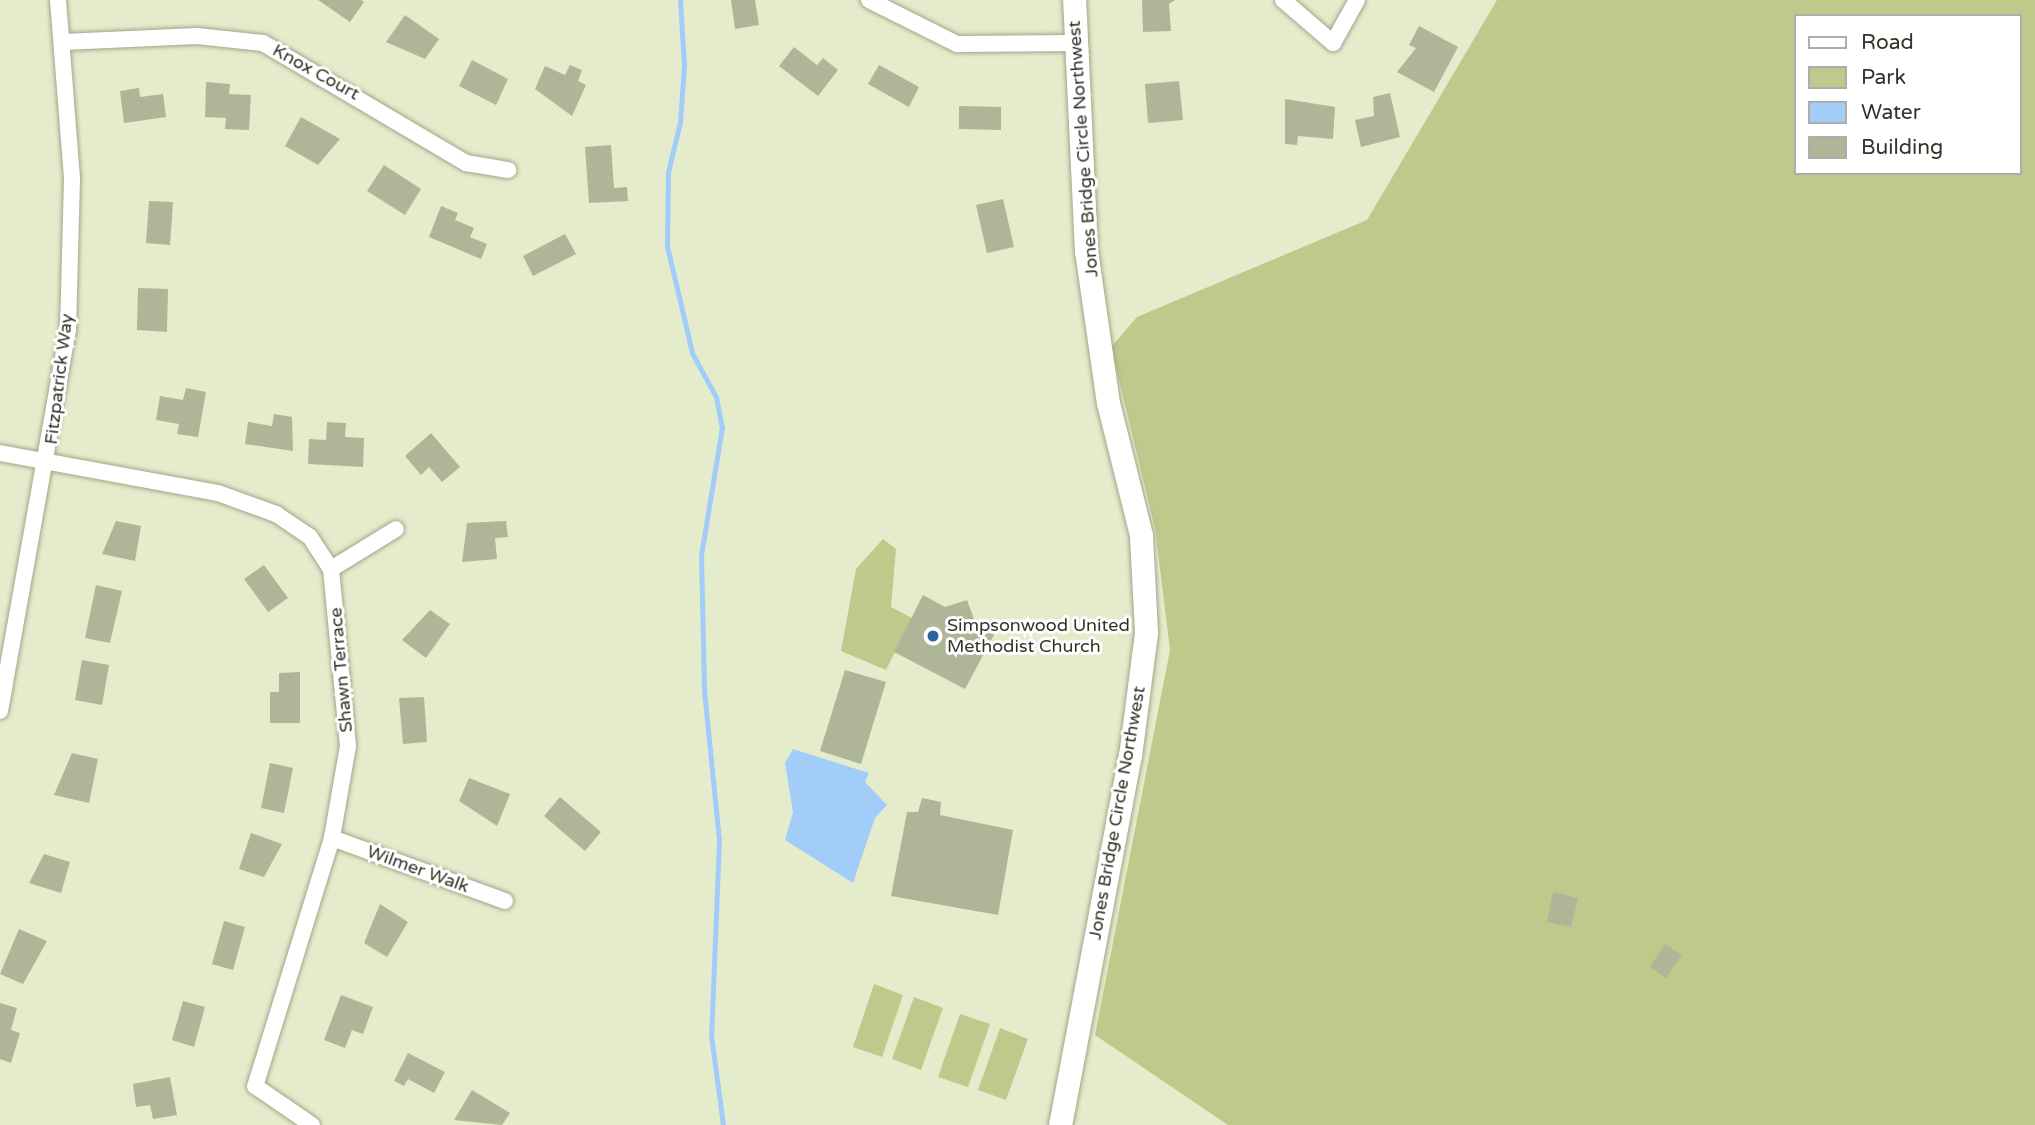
<!DOCTYPE html>
<style>
body{margin:0}
#map{position:relative;width:2035px;height:1125px;overflow:hidden;background:#e5eccc;font-family:"Varela Round",sans-serif}
div>[style]{position:absolute}
.green>*{inset:0;background:#bec98b}
.water>*{inset:0;background:#a2cdf9}
.stream>*{height:5px;margin:-2.5px;padding:0 2.5px;transform-origin:2.5px;border-radius:2.5px;background:#a2cdf9}
.building>*{inset:0;background:#afb597}
.roads{filter:drop-shadow(0 0 2px #a1a789) drop-shadow(0 0 2px #a1a789)}
.street>*{height:16px;margin:-8px;padding:0 8px;transform-origin:8px;border-radius:8px;background:#fff}
.secondary>*{height:23px;margin:-11.5px;padding:0 11.5px;transform-origin:11.5px;border-radius:11.5px;background:#fff}
.dots>*{width:19px;height:19px;translate:-50% -50%;box-sizing:border-box;border:4px solid #fff;border-radius:50%}
span{translate:-50% -50%;white-space:nowrap;text-align:center;line-height:1.15;-webkit-text-stroke:6px #fff;paint-order:stroke}
.street-label{font-size:18px;color:#313428}
.poi-label{font-size:18px;color:#313428}
.left{translate:0 -50%;text-align:left}
.legend{position:absolute;left:1794px;top:14px;width:228px;height:161px;box-sizing:border-box;background:#fff;border:2px solid #adaea9;margin:0;padding:9px 12px;list-style:none;font-size:21px;color:#313428}
.legend li{display:flex;align-items:center;gap:14px;height:35px}
.legend b{width:35px;border:2px solid #adaea9}
</style>
<div id="map">
<div class="green">
<i style="clip-path:polygon(evenodd,1497px 0,2035px 0,2035px 1125px,1228px 1125px,1095px 1035px,1170px 650px,1155px 528px,1111px 347px,1137px 317px,1367px 220px,1497px 0,1795px 16px,2019px 16px,2019px 173px,1795px 173px,1795px 16px)"></i>
<i style="clip-path:polygon(883px 539px,896px 549px,891px 607px,912px 618px,886px 670px,841px 651px,856px 569px)"></i>
<i style="clip-path:polygon(874px 984px,903px 995px,882px 1057px,853px 1047px)"></i>
<i style="clip-path:polygon(914px 997px,943px 1008px,921px 1070px,892px 1059px)"></i>
<i style="clip-path:polygon(960px 1014px,990px 1024px,968px 1087px,938px 1077px)"></i>
<i style="clip-path:polygon(1000px 1028px,1028px 1039px,1006px 1100px,978px 1090px)"></i>
</div>
<div class="water">
<i style="clip-path:polygon(793px 749px,869px 773px,865px 782px,887px 805px,875px 818px,853px 883px,785px 840px,793px 812px,785px 763px)"></i>
</div>
<div class="stream">
<i style="left:680px;top:0;width:66px;rotate:86.5deg"></i>
<i style="left:684px;top:66px;width:56px;rotate:94.1deg"></i>
<i style="left:680px;top:122px;width:51px;rotate:103.5deg"></i>
<i style="left:668px;top:172px;width:74px;rotate:90.8deg"></i>
<i style="left:667px;top:246px;width:110px;rotate:76.8deg"></i>
<i style="left:692px;top:353px;width:50px;rotate:61.4deg"></i>
<i style="left:716px;top:397px;width:31px;rotate:79deg"></i>
<i style="left:722px;top:427px;width:130px;rotate:99.3deg"></i>
<i style="left:701px;top:555px;width:135px;rotate:88.7deg"></i>
<i style="left:704px;top:690px;width:151px;rotate:84.3deg"></i>
<i style="left:719px;top:840px;width:195px;rotate:92.3deg"></i>
<i style="left:711px;top:1035px;width:91px;rotate:82.4deg"></i>
</div>
<div class="building">
<i style="clip-path:polygon(318px 0,361px 0,364px 2px,350px 22px)"></i>
<i style="clip-path:polygon(731px 0,755px 0,759px 25px,735px 29px)"></i>
<i style="clip-path:polygon(1142px 0,1175px 0,1169px 4px,1171px 31px,1143px 32px)"></i>
<i style="clip-path:polygon(405px 15px,439px 39px,425px 59px,386px 42px)"></i>
<i style="clip-path:polygon(1419px 26px,1458px 47px,1434px 92px,1397px 72px,1416px 48px,1409px 45px)"></i>
<i style="clip-path:polygon(794px 47px,817px 65px,823px 58px,838px 70px,818px 96px,779px 66px)"></i>
<i style="clip-path:polygon(472px 60px,508px 79px,496px 105px,459px 86px)"></i>
<i style="clip-path:polygon(570px 65px,582px 70px,578px 81px,586px 85px,572px 116px,535px 89px,545px 66px,565px 75px)"></i>
<i style="clip-path:polygon(879px 65px,919px 87px,909px 107px,868px 84px)"></i>
<i style="clip-path:polygon(1179px 81px,1183px 120px,1148px 123px,1145px 84px)"></i>
<i style="clip-path:polygon(206px 82px,230px 84px,229px 94px,251px 95px,249px 130px,225px 129px,226px 118px,205px 117px)"></i>
<i style="clip-path:polygon(139px 88px,140px 97px,163px 94px,166px 117px,124px 123px,120px 91px)"></i>
<i style="clip-path:polygon(1390px 93px,1400px 137px,1361px 147px,1355px 120px,1374px 116px,1373px 97px)"></i>
<i style="clip-path:polygon(1285px 99px,1335px 107px,1333px 139px,1298px 136px,1297px 145px,1285px 144px)"></i>
<i style="clip-path:polygon(959px 106px,1001px 107px,1001px 130px,959px 129px)"></i>
<i style="clip-path:polygon(301px 117px,340px 139px,318px 165px,285px 146px)"></i>
<i style="clip-path:polygon(611px 145px,614px 188px,627px 187px,628px 201px,589px 203px,585px 147px)"></i>
<i style="clip-path:polygon(384px 165px,421px 189px,405px 215px,367px 191px)"></i>
<i style="clip-path:polygon(1003px 199px,1014px 247px,987px 253px,976px 205px)"></i>
<i style="clip-path:polygon(149px 201px,173px 202px,170px 245px,146px 243px)"></i>
<i style="clip-path:polygon(441px 206px,458px 213px,455px 220px,474px 228px,470px 237px,487px 244px,481px 259px,429px 237px)"></i>
<i style="clip-path:polygon(565px 234px,576px 254px,533px 276px,523px 256px)"></i>
<i style="clip-path:polygon(138px 288px,168px 289px,167px 332px,137px 330px)"></i>
<i style="clip-path:polygon(186px 388px,206px 392px,198px 437px,177px 434px,179px 424px,156px 420px,160px 396px,183px 400px)"></i>
<i style="clip-path:polygon(274px 414px,292px 417px,293px 451px,245px 444px,248px 422px,272px 426px)"></i>
<i style="clip-path:polygon(327px 422px,346px 423px,345px 437px,364px 438px,363px 467px,308px 464px,309px 439px,326px 440px)"></i>
<i style="clip-path:polygon(431px 433px,460px 467px,442px 482px,429px 467px,421px 475px,405px 456px)"></i>
<i style="clip-path:polygon(116px 521px,141px 526px,135px 561px,102px 554px)"></i>
<i style="clip-path:polygon(506px 521px,508px 537px,495px 538px,497px 559px,462px 562px,467px 523px)"></i>
<i style="clip-path:polygon(264px 565px,288px 598px,268px 612px,244px 579px)"></i>
<i style="clip-path:polygon(96px 585px,122px 591px,110px 643px,85px 638px)"></i>
<i style="clip-path:polygon(923px 595px,945px 607px,967px 600px,975px 622px,995px 633px,965px 689px,894px 652px)"></i>
<i style="clip-path:polygon(430px 610px,450px 624px,426px 658px,402px 640px)"></i>
<i style="clip-path:polygon(82px 660px,109px 665px,102px 705px,75px 700px)"></i>
<i style="clip-path:polygon(845px 670px,886px 682px,861px 764px,820px 751px)"></i>
<i style="clip-path:polygon(300px 672px,300px 723px,270px 723px,270px 692px,279px 692px,279px 673px)"></i>
<i style="clip-path:polygon(424px 697px,427px 742px,403px 744px,399px 698px)"></i>
<i style="clip-path:polygon(72px 753px,98px 759px,89px 803px,54px 795px)"></i>
<i style="clip-path:polygon(270px 763px,293px 768px,284px 813px,261px 808px)"></i>
<i style="clip-path:polygon(469px 778px,510px 794px,497px 826px,459px 801px)"></i>
<i style="clip-path:polygon(560px 797px,601px 832px,585px 851px,544px 816px)"></i>
<i style="clip-path:polygon(922px 798px,941px 802px,940px 815px,1013px 830px,998px 915px,891px 896px,907px 812px,918px 812px)"></i>
<i style="clip-path:polygon(251px 833px,282px 844px,264px 877px,239px 869px)"></i>
<i style="clip-path:polygon(44px 854px,70px 862px,61px 893px,29px 883px)"></i>
<i style="clip-path:polygon(1553px 892px,1578px 898px,1571px 927px,1547px 922px)"></i>
<i style="clip-path:polygon(380px 904px,408px 922px,387px 957px,364px 943px)"></i>
<i style="clip-path:polygon(224px 921px,245px 927px,233px 970px,212px 964px)"></i>
<i style="clip-path:polygon(19px 929px,47px 941px,23px 984px,0 974px)"></i>
<i style="clip-path:polygon(1665px 944px,1682px 955px,1666px 978px,1650px 967px)"></i>
<i style="clip-path:polygon(341px 995px,373px 1007px,363px 1034px,352px 1030px,345px 1048px,324px 1040px)"></i>
<i style="clip-path:polygon(183px 1001px,205px 1007px,194px 1047px,172px 1040px)"></i>
<i style="clip-path:polygon(0 1003px,17px 1008px,11px 1030px,20px 1033px,11px 1063px,0 1059px)"></i>
<i style="clip-path:polygon(408px 1053px,445px 1072px,434px 1093px,408px 1079px,404px 1086px,394px 1081px)"></i>
<i style="clip-path:polygon(170px 1077px,177px 1115px,153px 1119px,150px 1105px,136px 1107px,133px 1084px)"></i>
<i style="clip-path:polygon(472px 1090px,510px 1113px,502px 1125px,454px 1120px)"></i>
</div>
<div class="roads">
<div class="street">
<i style="left:869px;top:0;width:98px;rotate:26.6deg"></i>
<i style="left:957px;top:44px;width:118px;rotate:-0.5deg"></i>
<i style="left:1283px;top:0;width:66px;rotate:40.7deg"></i>
<i style="left:1333px;top:43px;width:49px;rotate:-60.8deg"></i>
<i style="left:63px;top:42px;width:134px;rotate:-2.6deg"></i>
<i style="left:197px;top:36px;width:66px;rotate:6.1deg"></i>
<i style="left:263px;top:43px;width:236px;rotate:30.6deg"></i>
<i style="left:466px;top:163px;width:43px;rotate:9.5deg"></i>
<i style="left:0;top:453px;width:222px;rotate:10.4deg"></i>
<i style="left:218px;top:493px;width:62px;rotate:19.9deg"></i>
<i style="left:276px;top:514px;width:41px;rotate:34.1deg"></i>
<i style="left:310px;top:537px;width:38px;rotate:57deg"></i>
<i style="left:331px;top:569px;width:178px;rotate:84.5deg"></i>
<i style="left:348px;top:746px;width:93px;rotate:99.9deg"></i>
<i style="left:332px;top:838px;width:260px;rotate:107.2deg"></i>
<i style="left:255px;top:1086px;width:69px;rotate:34.4deg"></i>
<i style="left:331px;top:569px;width:76px;rotate:-31.6deg"></i>
<i style="left:0;top:711px;width:386px;rotate:-79.9deg"></i>
<i style="left:68px;top:331px;width:153px;rotate:-88.5deg"></i>
<i style="left:72px;top:178px;width:179px;rotate:-94.5deg"></i>
<i style="left:332px;top:838px;width:184px;rotate:20deg"></i>
</div>
<div class="secondary">
<i style="left:1060px;top:1125px;width:376px;rotate:-79.3deg"></i>
<i style="left:1130px;top:756px;width:125px;rotate:-82.6deg"></i>
<i style="left:1146px;top:632px;width:97px;rotate:-93deg"></i>
<i style="left:1141px;top:535px;width:136px;rotate:-104deg"></i>
<i style="left:1108px;top:403px;width:154px;rotate:-98.2deg"></i>
<i style="left:1086px;top:251px;width:251px;rotate:-92.7deg"></i>
</div>
</div>
<div class="dots">
<i style="left:933px;top:636px;background:#2a669d"></i>
</div>
<div class="street-label">
<span style="left:316px;top:72px;rotate:29deg">Knox Court</span>
<span style="left:1083px;top:149px;rotate:-94deg">Jones Bridge Circle Northwest</span>
<span style="left:59px;top:379px;rotate:-83deg">Fitzpatrick Way</span>
<span style="left:341px;top:670px;rotate:-95deg">Shawn Terrace</span>
<span style="left:1117px;top:813px;rotate:-80deg">Jones Bridge Circle Northwest</span>
<span style="left:418px;top:869px;rotate:20deg">Wilmer Walk</span>
</div>
<div class="poi-label">
<span class="left" style="left:947px;top:636px">Simpsonwood United<br>Methodist Church</span>
</div>
<ul class="legend">
<li><b style="height:9px;background:#fff"></b>Road</li>
<li><b style="height:19px;background:#bec98b"></b>Park</li>
<li><b style="height:19px;background:#a2cdf9"></b>Water</li>
<li><b style="height:19px;background:#afb597"></b>Building</li>
</ul>
</div>
